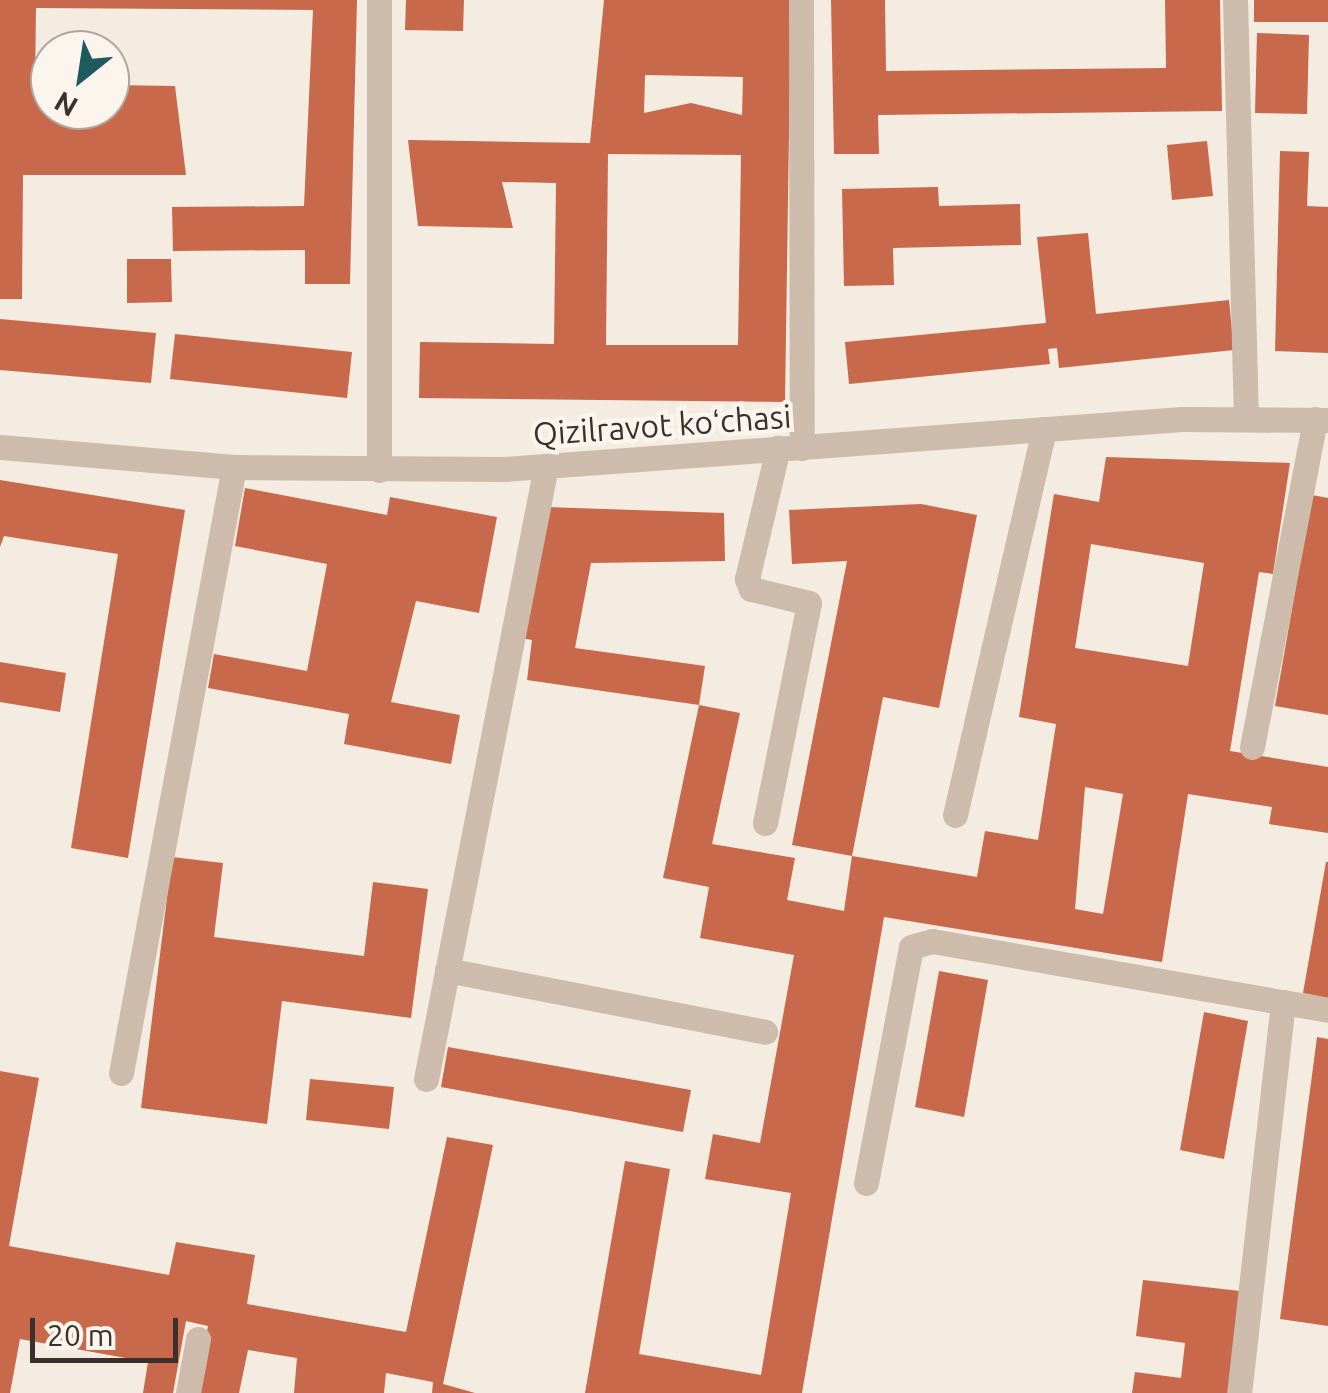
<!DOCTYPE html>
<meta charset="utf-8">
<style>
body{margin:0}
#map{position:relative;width:1328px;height:1393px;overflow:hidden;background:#f4ebe1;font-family:Ubuntu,sans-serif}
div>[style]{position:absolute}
.building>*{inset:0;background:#c8694b}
.minor>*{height:25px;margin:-12.5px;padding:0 12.5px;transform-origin:12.5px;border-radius:12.5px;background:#cdbbac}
span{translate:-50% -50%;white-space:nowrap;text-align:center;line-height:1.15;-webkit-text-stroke:9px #fbf5ee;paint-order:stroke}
.street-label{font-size:32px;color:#3b302b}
.north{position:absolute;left:30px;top:30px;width:100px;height:100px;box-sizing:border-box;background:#fbf5ee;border:2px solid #aea6a0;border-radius:50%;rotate:210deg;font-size:28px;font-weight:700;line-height:40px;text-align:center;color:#3b302b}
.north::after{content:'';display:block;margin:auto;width:35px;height:45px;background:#1f5a5e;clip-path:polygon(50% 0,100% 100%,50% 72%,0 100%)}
.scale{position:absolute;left:30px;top:1318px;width:148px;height:45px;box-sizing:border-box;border:5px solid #3b302b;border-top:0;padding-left:12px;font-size:30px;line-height:35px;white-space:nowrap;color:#3b302b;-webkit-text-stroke:8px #fbf5ee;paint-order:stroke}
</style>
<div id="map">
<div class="building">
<i style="clip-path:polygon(0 0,357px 0,350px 284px,305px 284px,305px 250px,173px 251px,172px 207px,304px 206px,313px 10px,36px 8px,35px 84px,50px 85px,50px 110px,110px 110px,110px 85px,175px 86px,186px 175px,23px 175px,22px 299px,0 299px)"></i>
<i style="clip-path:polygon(406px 0,464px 0,463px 31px,405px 30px)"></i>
<i style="clip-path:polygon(evenodd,604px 0,791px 0,785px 402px,419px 398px,420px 342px,554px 344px,556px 183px,502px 182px,513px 228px,418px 226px,408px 140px,590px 143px,604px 0,645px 75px,743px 77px,742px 115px,691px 103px,644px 113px,645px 75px,604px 0,608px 154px,741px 155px,738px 345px,606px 345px,608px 154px)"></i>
<i style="clip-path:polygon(831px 0,885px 0,886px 71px,1166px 68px,1165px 0,1220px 0,1222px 111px,878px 115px,879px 154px,834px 154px)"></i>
<i style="clip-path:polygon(1254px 0,1328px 0,1328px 22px,1254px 22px)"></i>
<i style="clip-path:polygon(1257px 33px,1309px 35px,1307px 114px,1255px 113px)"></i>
<i style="clip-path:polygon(1207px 141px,1213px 196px,1172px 200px,1167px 145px)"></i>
<i style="clip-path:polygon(1280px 151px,1309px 152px,1307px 206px,1328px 207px,1328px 353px,1275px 351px)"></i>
<i style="clip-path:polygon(938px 187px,939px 206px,1020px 204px,1021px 245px,893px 248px,894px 285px,844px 286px,842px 189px)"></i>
<i style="clip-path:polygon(1088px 233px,1096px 314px,1229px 300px,1234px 350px,1059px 368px,1057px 348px,1048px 349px,1050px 364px,849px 384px,845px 342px,1046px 323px,1037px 237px)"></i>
<i style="clip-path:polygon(127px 259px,171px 259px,172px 302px,127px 303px)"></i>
<i style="clip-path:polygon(0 319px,156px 333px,151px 383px,0 370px)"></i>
<i style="clip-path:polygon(175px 334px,352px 352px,347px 398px,170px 379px)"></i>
<i style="clip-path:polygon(evenodd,1106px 457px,1290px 463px,1273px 574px,1259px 572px,1230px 751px,1328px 767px,1328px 833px,1269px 824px,1272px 807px,1188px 794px,1162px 962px,884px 917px,802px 1393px,585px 1393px,625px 1161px,670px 1169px,639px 1354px,761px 1375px,791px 1193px,705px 1179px,713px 1134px,760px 1143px,794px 955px,700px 938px,709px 887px,663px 878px,699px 705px,740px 713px,712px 844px,795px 858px,787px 900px,844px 911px,852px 856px,977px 877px,985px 831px,1038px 840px,1056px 724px,1019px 717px,1047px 537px,1054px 494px,1099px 502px,1106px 457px,1091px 544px,1204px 563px,1188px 666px,1075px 648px,1091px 544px,1106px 457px,1085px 787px,1123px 794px,1103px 914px,1075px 909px,1085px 787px)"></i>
<i style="clip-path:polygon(0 480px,185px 510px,128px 858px,71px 848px,118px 554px,4px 536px,0 547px)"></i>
<i style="clip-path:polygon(245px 488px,387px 515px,390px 497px,497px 517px,479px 613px,416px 601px,391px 702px,460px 715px,451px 764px,344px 744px,349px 714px,208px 688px,214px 654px,307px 671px,327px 564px,235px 546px)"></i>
<i style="clip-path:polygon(1312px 495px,1328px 498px,1328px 715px,1275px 706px)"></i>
<i style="clip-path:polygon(921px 504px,977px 515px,939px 708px,883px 697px,852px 856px,792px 845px,847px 561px,792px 564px,789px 510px)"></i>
<i style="clip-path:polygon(545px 507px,724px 513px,725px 561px,591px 563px,575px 648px,705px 666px,699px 705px,527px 680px,532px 640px,521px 638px)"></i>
<i style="clip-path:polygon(0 662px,66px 673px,60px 712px,0 702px)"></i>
<i style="clip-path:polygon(172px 857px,223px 863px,214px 937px,364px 956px,373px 882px,428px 889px,411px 1018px,282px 1001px,267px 1124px,141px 1108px)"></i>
<i style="clip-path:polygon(1326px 862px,1328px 862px,1328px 998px,1303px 993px)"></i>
<i style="clip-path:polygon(939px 971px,988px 980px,964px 1117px,915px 1107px)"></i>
<i style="clip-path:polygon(1204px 1012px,1248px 1021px,1224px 1159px,1180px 1150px)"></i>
<i style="clip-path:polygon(1317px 1037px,1328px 1039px,1328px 1326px,1280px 1319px)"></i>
<i style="clip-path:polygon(448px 1047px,691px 1090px,683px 1132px,441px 1087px)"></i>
<i style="clip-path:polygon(0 1071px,39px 1078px,9px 1246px,169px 1275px,176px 1242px,255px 1255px,247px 1304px,406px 1332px,447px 1137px,493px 1145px,443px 1384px,475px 1393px,432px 1393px,433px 1382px,386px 1373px,384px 1393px,294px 1393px,297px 1358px,248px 1350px,239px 1393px,194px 1393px,208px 1326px,186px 1321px,173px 1393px,143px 1393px,148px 1362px,20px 1339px,10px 1393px,0 1393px)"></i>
<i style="clip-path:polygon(310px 1079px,394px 1087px,389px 1129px,306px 1120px)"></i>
<i style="clip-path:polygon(1143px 1280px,1240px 1291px,1228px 1393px,1132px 1393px,1135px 1372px,1181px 1378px,1185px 1343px,1136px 1336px)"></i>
</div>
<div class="minor">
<i style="left:801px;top:0;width:448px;rotate:89.9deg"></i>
<i style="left:1235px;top:0;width:419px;rotate:88.5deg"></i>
<i style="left:0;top:447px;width:235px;rotate:4.9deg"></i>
<i style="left:234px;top:467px;width:270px;rotate:0.4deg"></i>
<i style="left:504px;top:469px;width:680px;rotate:-4.22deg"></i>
<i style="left:1182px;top:419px;width:146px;rotate:0.4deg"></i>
<i style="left:379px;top:470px;width:470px;rotate:-90deg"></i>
<i style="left:1252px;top:747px;width:334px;rotate:-79.1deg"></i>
<i style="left:955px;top:815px;width:396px;rotate:-77deg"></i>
<i style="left:765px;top:823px;width:224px;rotate:-78.7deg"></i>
<i style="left:809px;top:603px;width:60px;rotate:-166.4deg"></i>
<i style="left:751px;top:589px;width:11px;rotate:-112deg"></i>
<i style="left:747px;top:579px;width:135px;rotate:-76.7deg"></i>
<i style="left:447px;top:970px;width:324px;rotate:11deg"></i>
<i style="left:1283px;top:1002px;width:46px;rotate:10.1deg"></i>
<i style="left:121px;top:1073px;width:616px;rotate:-79.44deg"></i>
<i style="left:426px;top:1079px;width:625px;rotate:-78.92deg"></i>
<i style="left:866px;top:1183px;width:240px;rotate:-79.2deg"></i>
<i style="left:911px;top:947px;width:22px;rotate:-16deg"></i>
<i style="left:932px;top:941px;width:356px;rotate:9.9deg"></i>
<i style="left:1283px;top:1002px;width:393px;rotate:96.4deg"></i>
<i style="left:188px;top:1393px;width:55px;rotate:-79.5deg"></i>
</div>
<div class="street-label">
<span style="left:662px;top:425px;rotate:-4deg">Qizilravot koʻchasi</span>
</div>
<div class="north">N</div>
<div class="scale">20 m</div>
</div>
